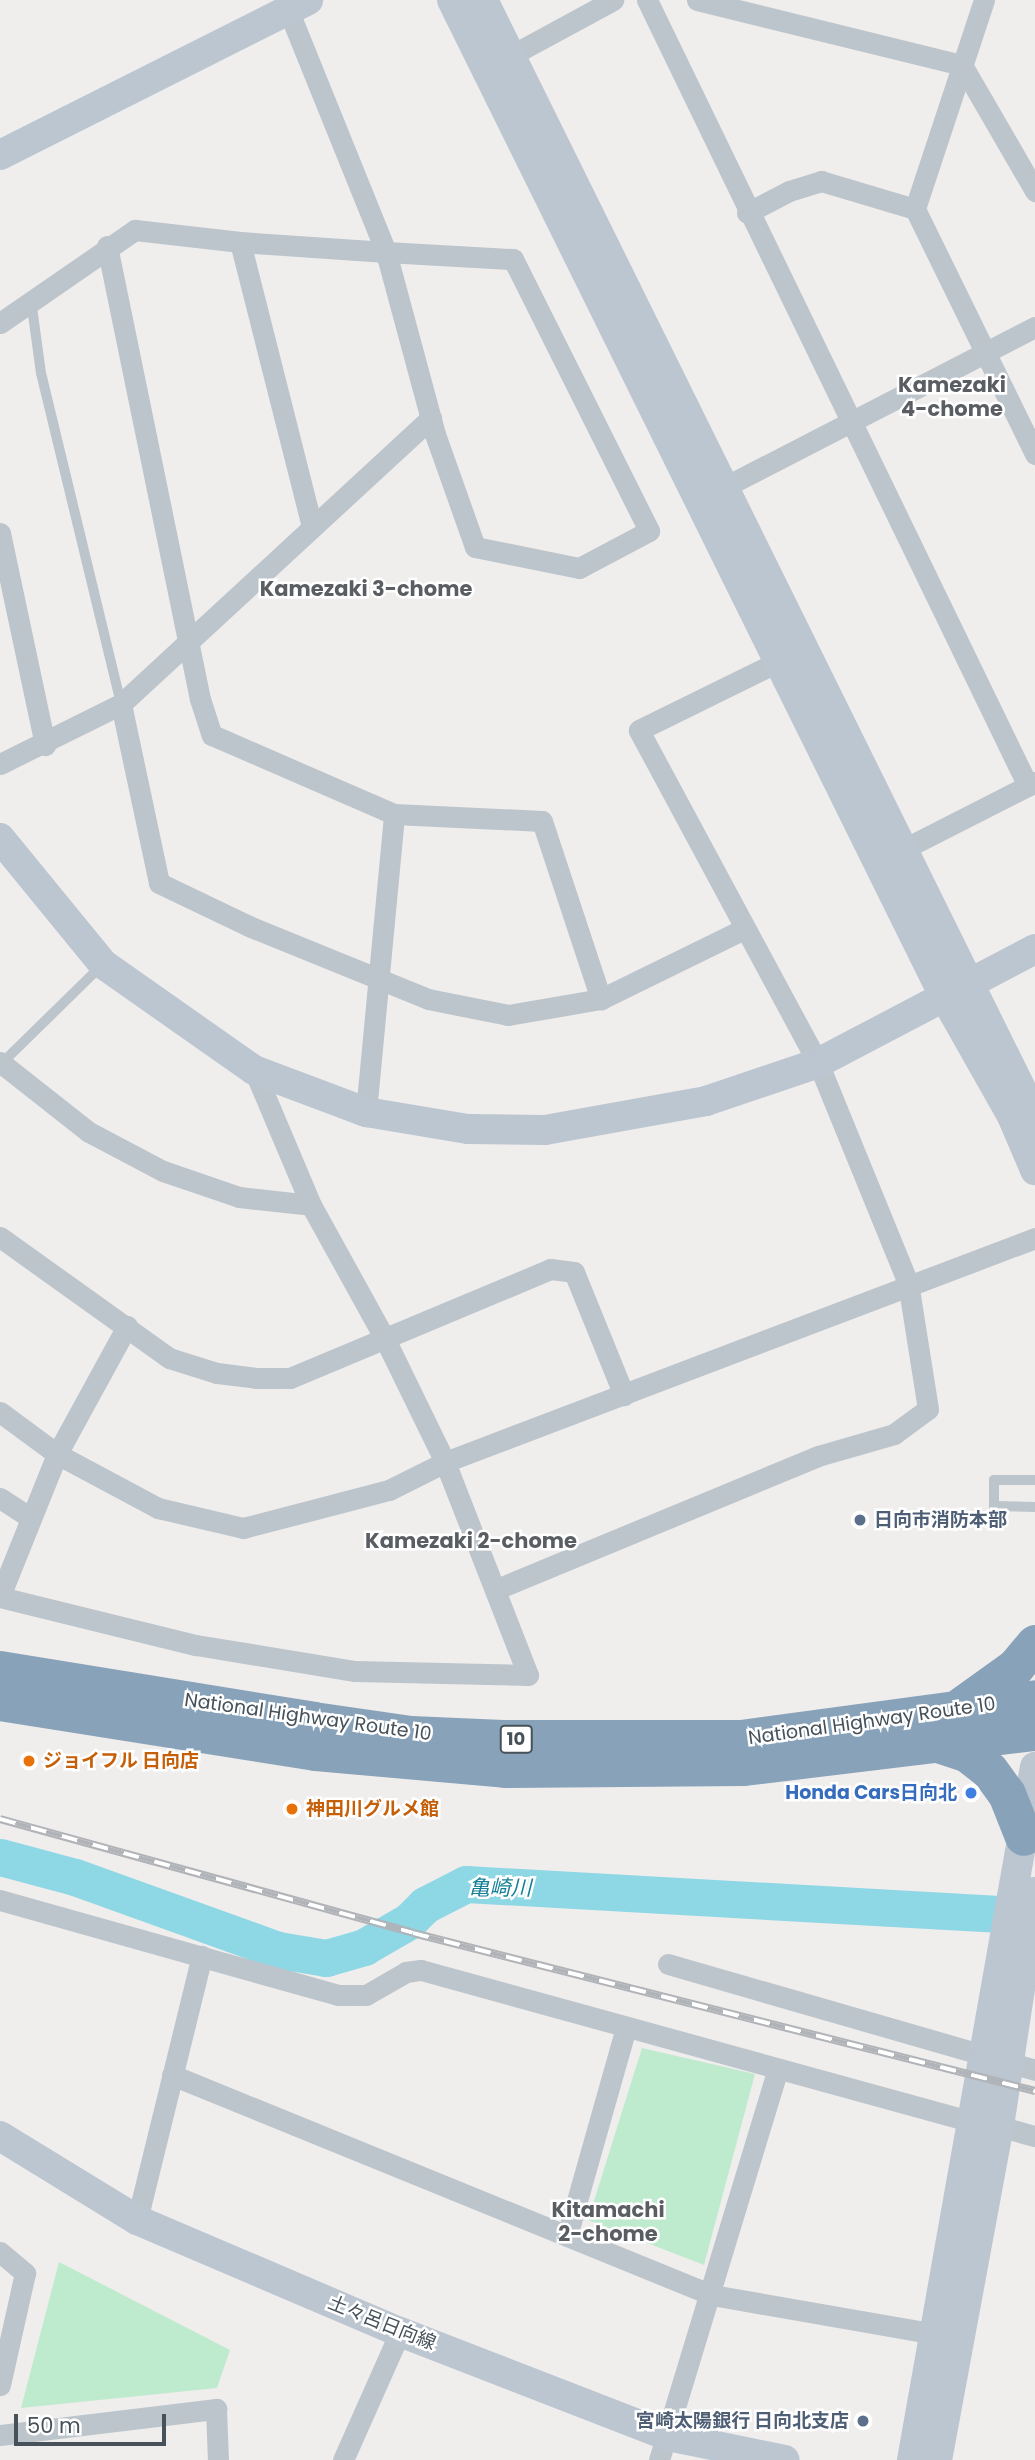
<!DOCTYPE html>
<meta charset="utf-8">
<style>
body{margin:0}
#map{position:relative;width:1035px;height:2460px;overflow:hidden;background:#f0eded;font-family:Poppins,"Noto Sans JP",sans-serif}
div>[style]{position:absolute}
.green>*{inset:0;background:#beebcd}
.river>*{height:37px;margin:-18.5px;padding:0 18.5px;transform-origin:18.5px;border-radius:18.5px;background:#8ed7e5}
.lane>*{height:10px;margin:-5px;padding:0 5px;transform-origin:5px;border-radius:5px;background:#bcc5cb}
.street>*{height:21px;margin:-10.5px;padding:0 10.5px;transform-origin:10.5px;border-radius:10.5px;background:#bcc5cb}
.secondary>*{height:30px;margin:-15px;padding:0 15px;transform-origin:15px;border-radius:15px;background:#bcc6d0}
.highway>*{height:38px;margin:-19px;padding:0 19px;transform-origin:19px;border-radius:19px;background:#88a2b9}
.rail>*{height:8px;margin-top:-4px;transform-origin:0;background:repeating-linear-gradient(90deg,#fff 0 16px,#b0b3b7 0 32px);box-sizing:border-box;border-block:2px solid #b0b3b7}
.dots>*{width:19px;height:19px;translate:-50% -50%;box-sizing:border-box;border:4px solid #fff;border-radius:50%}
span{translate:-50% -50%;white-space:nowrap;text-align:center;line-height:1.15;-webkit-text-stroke:5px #fff;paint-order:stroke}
.shield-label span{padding:2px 5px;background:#fff;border:2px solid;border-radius:5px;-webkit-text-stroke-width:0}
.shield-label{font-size:18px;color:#475159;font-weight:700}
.service-label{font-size:19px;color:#4e5e75;font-weight:700}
.left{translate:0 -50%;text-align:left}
.right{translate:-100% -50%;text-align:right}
.street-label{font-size:19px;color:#475159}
.food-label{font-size:19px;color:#c56008;font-weight:700}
.shop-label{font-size:19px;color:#366cbe;font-weight:700}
.neighbourhood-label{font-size:21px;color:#5a5e62;font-weight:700}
.water-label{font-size:21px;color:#168196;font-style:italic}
.scale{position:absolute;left:14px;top:2414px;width:152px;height:32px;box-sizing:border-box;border:4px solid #475159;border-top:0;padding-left:9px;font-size:21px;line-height:24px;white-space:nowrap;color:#475159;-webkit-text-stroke:5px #fff;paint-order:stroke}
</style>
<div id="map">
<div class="green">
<i style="clip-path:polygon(642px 2048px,755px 2074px,704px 2265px,588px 2220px)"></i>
<i style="clip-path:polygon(59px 2262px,230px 2350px,217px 2388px,21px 2408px)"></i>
</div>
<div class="river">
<i style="left:0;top:1857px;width:78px;rotate:14.9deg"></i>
<i style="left:75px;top:1877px;width:216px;rotate:19.8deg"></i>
<i style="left:278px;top:1950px;width:49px;rotate:9.5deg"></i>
<i style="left:326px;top:1958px;width:40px;rotate:-16deg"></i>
<i style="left:364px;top:1947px;width:52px;rotate:-30deg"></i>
<i style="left:409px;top:1921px;width:23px;rotate:-45deg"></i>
<i style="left:425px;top:1905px;width:46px;rotate:-27.1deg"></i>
<i style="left:466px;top:1884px;width:570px;rotate:3.22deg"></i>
</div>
<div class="lane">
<i style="left:31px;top:300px;width:74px;rotate:82.2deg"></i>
<i style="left:41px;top:373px;width:341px;rotate:76.4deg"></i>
<i style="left:2px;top:1063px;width:140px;rotate:-44.4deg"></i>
<i style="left:1035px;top:1480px;width:41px;rotate:180deg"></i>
<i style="left:994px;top:1480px;width:26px;rotate:90deg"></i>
<i style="left:994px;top:1506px;width:41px;rotate:1.4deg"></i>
</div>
<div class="street">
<i style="left:647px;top:0;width:873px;rotate:64.14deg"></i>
<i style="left:697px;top:0;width:273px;rotate:13.8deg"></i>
<i style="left:962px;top:65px;width:146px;rotate:59.9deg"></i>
<i style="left:984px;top:0;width:220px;rotate:108.3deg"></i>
<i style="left:915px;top:209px;width:273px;rotate:63.9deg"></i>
<i style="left:499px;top:62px;width:130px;rotate:-28.5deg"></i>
<i style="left:747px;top:213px;width:47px;rotate:-27.6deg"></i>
<i style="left:789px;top:191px;width:34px;rotate:-17deg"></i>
<i style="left:821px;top:181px;width:98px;rotate:16.6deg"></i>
<i style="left:240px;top:242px;width:294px;rotate:75.8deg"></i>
<i style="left:107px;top:246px;width:462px;rotate:78.4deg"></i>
<i style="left:200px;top:699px;width:38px;rotate:72deg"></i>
<i style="left:212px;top:735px;width:198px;rotate:23.5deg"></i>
<i style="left:394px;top:814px;width:148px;rotate:2.7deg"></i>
<i style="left:542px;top:821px;width:188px;rotate:71.7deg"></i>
<i style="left:0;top:323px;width:164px;rotate:-34.6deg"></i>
<i style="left:135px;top:230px;width:106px;rotate:6.5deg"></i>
<i style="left:240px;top:242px;width:146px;rotate:3.9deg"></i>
<i style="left:386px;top:252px;width:127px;rotate:3.2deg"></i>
<i style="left:513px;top:259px;width:304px;rotate:63.4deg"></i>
<i style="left:649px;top:531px;width:79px;rotate:152.1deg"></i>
<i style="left:579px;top:568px;width:106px;rotate:-168.6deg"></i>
<i style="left:475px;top:547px;width:120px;rotate:-109.5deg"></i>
<i style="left:435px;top:434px;width:188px;rotate:-105.1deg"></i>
<i style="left:386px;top:252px;width:272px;rotate:-112deg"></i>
<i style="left:713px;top:493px;width:362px;rotate:-27.3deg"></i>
<i style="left:0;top:533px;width:217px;rotate:78deg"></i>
<i style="left:121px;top:704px;width:183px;rotate:78deg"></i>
<i style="left:159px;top:883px;width:102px;rotate:25.6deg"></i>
<i style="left:251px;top:927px;width:191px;rotate:22.1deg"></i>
<i style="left:428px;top:999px;width:82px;rotate:11.3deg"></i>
<i style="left:508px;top:1015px;width:94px;rotate:-9.8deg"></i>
<i style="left:601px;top:999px;width:159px;rotate:-26.1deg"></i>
<i style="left:0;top:764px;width:135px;rotate:-26.4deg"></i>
<i style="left:121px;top:704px;width:422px;rotate:-42.7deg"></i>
<i style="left:890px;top:856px;width:163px;rotate:-27deg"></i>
<i style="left:0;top:1062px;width:113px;rotate:38.2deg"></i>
<i style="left:89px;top:1132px;width:84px;rotate:27.8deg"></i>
<i style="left:163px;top:1171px;width:80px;rotate:18.9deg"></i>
<i style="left:239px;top:1197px;width:72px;rotate:6.3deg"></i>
<i style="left:366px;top:1112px;width:299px;rotate:-84.6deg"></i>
<i style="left:0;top:1237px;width:208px;rotate:35.6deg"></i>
<i style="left:169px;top:1358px;width:50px;rotate:17.4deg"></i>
<i style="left:217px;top:1373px;width:38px;rotate:7deg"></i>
<i style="left:255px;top:1378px;width:35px"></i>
<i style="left:290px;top:1378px;width:282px;rotate:-22.7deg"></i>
<i style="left:550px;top:1269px;width:24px;rotate:7deg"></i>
<i style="left:574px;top:1272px;width:133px;rotate:67.9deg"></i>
<i style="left:0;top:1412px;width:71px;rotate:36.4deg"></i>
<i style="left:57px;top:1454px;width:115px;rotate:28.1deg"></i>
<i style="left:158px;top:1508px;width:87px;rotate:13.2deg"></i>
<i style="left:243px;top:1528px;width:151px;rotate:-14.6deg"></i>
<i style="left:389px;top:1490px;width:63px;rotate:-26.6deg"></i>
<i style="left:445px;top:1462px;width:631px;rotate:-20.79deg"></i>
<i style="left:0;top:1498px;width:35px;rotate:33deg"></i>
<i style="left:497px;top:1589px;width:347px;rotate:-22.5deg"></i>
<i style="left:818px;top:1456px;width:79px;rotate:-16.1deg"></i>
<i style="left:894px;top:1434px;width:42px;rotate:-36.3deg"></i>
<i style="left:928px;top:1409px;width:128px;rotate:-99deg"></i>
<i style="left:908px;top:1283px;width:238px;rotate:-112.2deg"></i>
<i style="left:818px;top:1063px;width:378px;rotate:-118.3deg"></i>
<i style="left:639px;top:730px;width:158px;rotate:-26.2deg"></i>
<i style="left:0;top:1596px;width:153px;rotate:-68.1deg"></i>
<i style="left:57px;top:1454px;width:146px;rotate:-61.3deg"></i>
<i style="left:0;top:1597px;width:202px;rotate:13.8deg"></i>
<i style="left:196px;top:1645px;width:161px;rotate:9.3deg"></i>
<i style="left:355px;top:1671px;width:173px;rotate:1.3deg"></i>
<i style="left:528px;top:1675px;width:229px;rotate:-111.3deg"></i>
<i style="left:445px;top:1462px;width:137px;rotate:-116deg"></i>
<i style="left:385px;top:1339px;width:153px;rotate:-118.9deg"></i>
<i style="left:311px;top:1205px;width:147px;rotate:-112.9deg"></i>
<i style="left:0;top:1900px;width:351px;rotate:15.7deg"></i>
<i style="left:338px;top:1995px;width:28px"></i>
<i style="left:366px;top:1995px;width:46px;rotate:-29.9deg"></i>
<i style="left:406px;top:1972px;width:15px;rotate:-8deg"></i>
<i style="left:421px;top:1970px;width:573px;rotate:15.4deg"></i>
<i style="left:668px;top:1964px;width:382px;rotate:16.1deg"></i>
<i style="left:172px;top:2075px;width:583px;rotate:22.17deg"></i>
<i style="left:712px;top:2295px;width:238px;rotate:9.9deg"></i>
<i style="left:999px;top:2126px;width:37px;rotate:16deg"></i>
<i style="left:137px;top:2220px;width:272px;rotate:-76.2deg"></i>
<i style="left:567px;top:2236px;width:216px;rotate:-74.2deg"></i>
<i style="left:0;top:2252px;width:33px;rotate:40deg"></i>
<i style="left:25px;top:2273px;width:115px;rotate:102.6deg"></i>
<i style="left:0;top:2435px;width:218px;rotate:-6.9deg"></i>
<i style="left:216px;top:2409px;width:51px;rotate:87.8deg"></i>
<i style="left:343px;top:2460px;width:140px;rotate:-66deg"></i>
<i style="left:659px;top:2460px;width:407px;rotate:-73.1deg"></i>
</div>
<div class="secondary">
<i style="left:452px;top:0;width:1109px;rotate:63.71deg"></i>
<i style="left:943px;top:994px;width:140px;rotate:60.5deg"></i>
<i style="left:1012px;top:1116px;width:59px;rotate:66.9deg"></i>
<i style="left:483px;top:0;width:1246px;rotate:63.7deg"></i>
<i style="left:0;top:155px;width:345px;rotate:-26.7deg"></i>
<i style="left:0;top:838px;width:163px;rotate:50.7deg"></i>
<i style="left:103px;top:964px;width:184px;rotate:35.1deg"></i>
<i style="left:254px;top:1070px;width:120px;rotate:20.6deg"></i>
<i style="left:366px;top:1112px;width:103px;rotate:9.5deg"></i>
<i style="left:468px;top:1129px;width:77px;rotate:0.7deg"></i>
<i style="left:545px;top:1130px;width:164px;rotate:-10.2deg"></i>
<i style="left:706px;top:1101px;width:118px;rotate:-18.7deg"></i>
<i style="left:818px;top:1063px;width:245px;rotate:-27.7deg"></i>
<i style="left:0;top:2136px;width:161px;rotate:31.5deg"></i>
<i style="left:137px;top:2220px;width:286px;rotate:23.1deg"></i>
<i style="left:400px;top:2332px;width:287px;rotate:21.2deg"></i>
<i style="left:668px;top:2436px;width:119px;rotate:11.6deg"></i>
<i style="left:912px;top:2460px;width:704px;rotate:-79.94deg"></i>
<i style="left:937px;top:2460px;width:340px;rotate:-79.5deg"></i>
<i style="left:999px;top:2126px;width:237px;rotate:-81.3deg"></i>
</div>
<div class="highway">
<i style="left:0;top:1670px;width:318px;rotate:9.2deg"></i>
<i style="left:314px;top:1721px;width:98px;rotate:8.2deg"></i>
<i style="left:411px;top:1735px;width:92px;rotate:2.5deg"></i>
<i style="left:503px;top:1739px;width:238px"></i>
<i style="left:741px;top:1739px;width:297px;rotate:-7.7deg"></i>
<i style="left:0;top:1702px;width:320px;rotate:9deg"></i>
<i style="left:316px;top:1752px;width:190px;rotate:5.1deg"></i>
<i style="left:505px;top:1769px;width:239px;rotate:-0.5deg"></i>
<i style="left:744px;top:1767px;width:293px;rotate:-6.9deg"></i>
<i style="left:962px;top:1706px;width:67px;rotate:-35.8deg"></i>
<i style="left:1016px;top:1667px;width:30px;rotate:-50deg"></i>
<i style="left:938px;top:1744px;width:32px;rotate:18deg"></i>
<i style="left:968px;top:1754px;width:28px;rotate:38deg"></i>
<i style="left:990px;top:1771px;width:29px;rotate:54deg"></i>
<i style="left:1007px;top:1794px;width:46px;rotate:68.4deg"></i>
</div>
<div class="rail">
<i style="left:0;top:1819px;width:428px;rotate:15.4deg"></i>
<i style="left:413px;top:1933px;width:642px;rotate:14.25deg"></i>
</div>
<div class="dots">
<i style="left:860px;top:1520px;background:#5c6f8a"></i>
<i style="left:29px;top:1761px;background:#e8710a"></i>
<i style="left:971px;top:1793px;background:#3f7fe0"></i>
<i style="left:292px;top:1809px;background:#e8710a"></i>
<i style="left:863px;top:2421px;background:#5c6f8a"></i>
</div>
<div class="shield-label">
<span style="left:516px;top:1739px">10</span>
</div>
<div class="service-label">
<span class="left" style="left:874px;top:1520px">日向市消防本部</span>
<span class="right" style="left:849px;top:2421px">宮崎太陽銀行 日向北支店</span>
</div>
<div class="street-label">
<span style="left:308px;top:1717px;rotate:8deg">National Highway Route 10</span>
<span style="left:872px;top:1721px;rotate:-8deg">National Highway Route 10</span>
<span style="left:382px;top:2323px;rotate:22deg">土々呂日向線</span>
</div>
<div class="food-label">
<span class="left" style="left:43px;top:1761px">ジョイフル 日向店</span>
<span class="left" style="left:306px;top:1809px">神田川グルメ館</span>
</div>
<div class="shop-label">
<span class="right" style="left:957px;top:1793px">Honda Cars日向北</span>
</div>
<div class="neighbourhood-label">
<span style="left:952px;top:397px">Kamezaki<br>4-chome</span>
<span style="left:366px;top:589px">Kamezaki 3-chome</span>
<span style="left:471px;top:1541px">Kamezaki 2-chome</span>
<span style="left:608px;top:2222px">Kitamachi<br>2-chome</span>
</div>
<div class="water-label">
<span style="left:500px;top:1888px">亀崎川</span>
</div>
<div class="scale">50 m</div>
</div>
